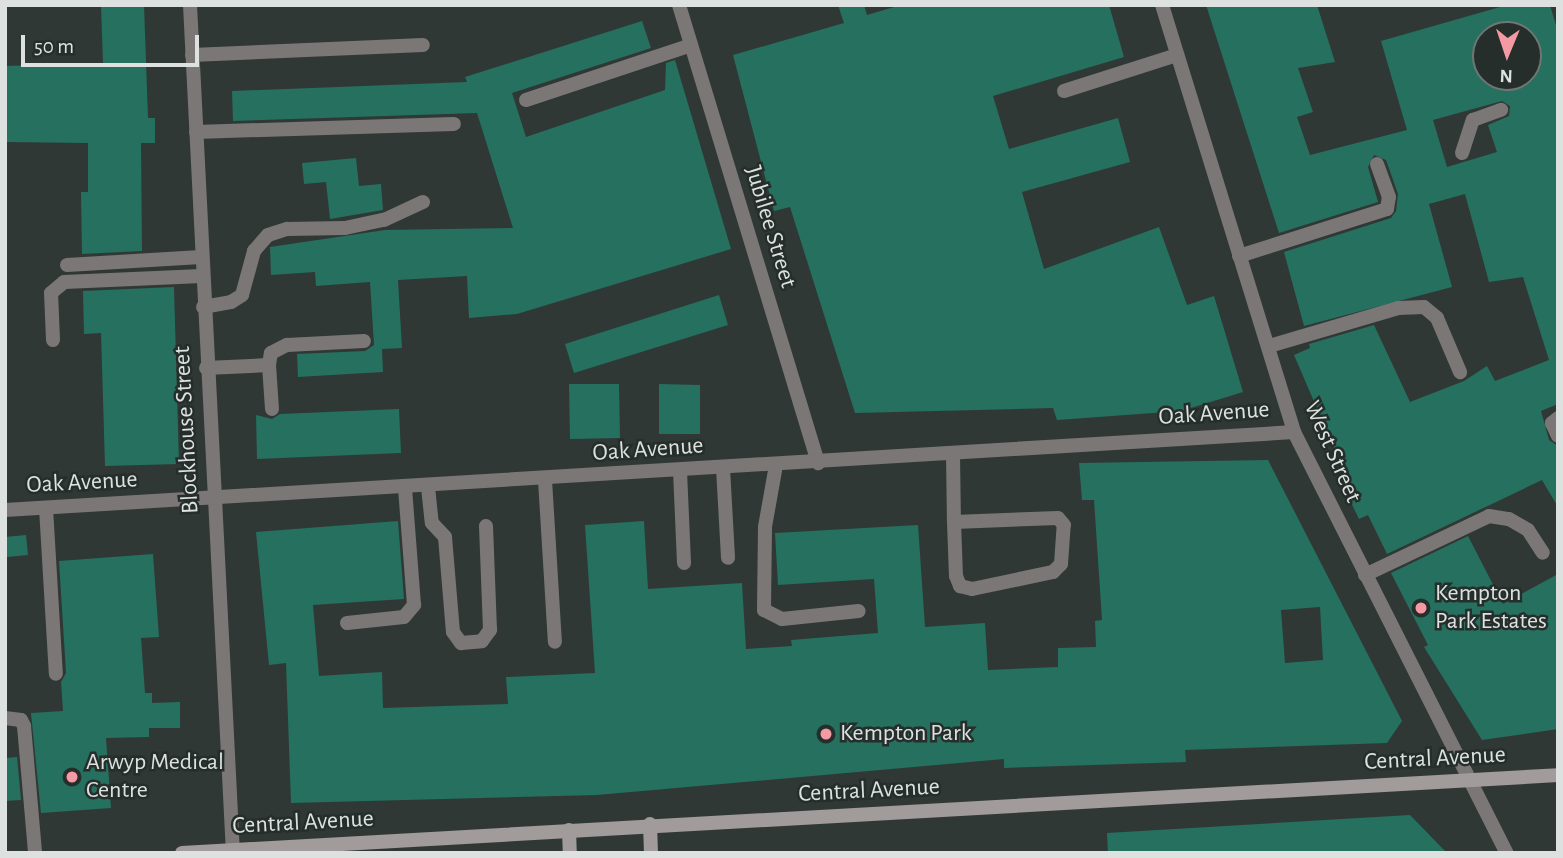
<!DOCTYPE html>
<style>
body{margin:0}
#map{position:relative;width:1563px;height:858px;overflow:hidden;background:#303835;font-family:"Alegreya Sans",sans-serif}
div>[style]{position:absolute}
.building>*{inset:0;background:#25705f}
.service>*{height:14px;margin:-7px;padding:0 7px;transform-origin:7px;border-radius:7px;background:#7b7777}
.minor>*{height:14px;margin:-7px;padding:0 7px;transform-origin:7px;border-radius:7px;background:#7b7777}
.secondary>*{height:14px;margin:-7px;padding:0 7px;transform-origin:7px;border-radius:7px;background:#a19b9b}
.dots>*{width:19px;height:19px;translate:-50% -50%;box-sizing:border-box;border:4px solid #262e2b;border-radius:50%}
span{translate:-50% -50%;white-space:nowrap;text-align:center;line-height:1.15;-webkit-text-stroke:5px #262e2b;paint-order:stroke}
.street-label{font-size:24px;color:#dde2e0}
.poi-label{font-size:24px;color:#dde2e0}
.left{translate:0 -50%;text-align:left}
.frame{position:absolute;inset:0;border:7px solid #dde2e0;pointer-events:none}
.north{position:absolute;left:1472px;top:21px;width:70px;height:70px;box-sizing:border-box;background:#262e2b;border:2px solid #6f7673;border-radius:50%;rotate:182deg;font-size:19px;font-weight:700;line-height:28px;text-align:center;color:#dde2e0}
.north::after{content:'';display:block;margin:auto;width:24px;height:32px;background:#f49aa4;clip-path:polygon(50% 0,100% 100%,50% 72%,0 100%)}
.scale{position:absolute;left:21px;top:35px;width:178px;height:32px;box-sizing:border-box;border:4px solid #dde2e0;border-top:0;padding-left:9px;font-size:21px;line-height:24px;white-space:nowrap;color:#dde2e0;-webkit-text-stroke:5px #262e2b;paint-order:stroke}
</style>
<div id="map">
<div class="building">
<i style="clip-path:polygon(101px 5px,144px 5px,148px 118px,155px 118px,155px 143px,141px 143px,142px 251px,82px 254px,81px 192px,88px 192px,88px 143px,5px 142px,5px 66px,103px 63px)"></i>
<i style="clip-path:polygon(838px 5px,864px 5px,867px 15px,901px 5px,1109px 5px,1124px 57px,993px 96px,1009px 149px,1118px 118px,1130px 162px,1022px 192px,1044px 269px,1159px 227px,1187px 305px,1214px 296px,1243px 392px,1181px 411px,1057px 420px,1053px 408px,855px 413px,790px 207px,774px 211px,733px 55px,844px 23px)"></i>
<i style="clip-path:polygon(evenodd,1206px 5px,1317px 5px,1335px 62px,1298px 68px,1313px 112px,1297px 117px,1310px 155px,1407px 130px,1381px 41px,1507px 5px,1550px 5px,1558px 32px,1558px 404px,1541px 411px,1549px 440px,1558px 446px,1558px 507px,1542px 480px,1387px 554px,1368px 515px,1359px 519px,1345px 490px,1350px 485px,1294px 355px,1310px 348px,1309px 344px,1374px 325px,1410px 402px,1464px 381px,1487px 366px,1495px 381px,1549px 360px,1523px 277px,1489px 282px,1465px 194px,1429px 204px,1452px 287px,1304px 326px,1284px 252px,1391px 218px,1396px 211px,1398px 194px,1386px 160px,1374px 155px,1368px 167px,1378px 202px,1279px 233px,1206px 5px,1486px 35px,1528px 35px,1528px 77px,1486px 77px,1486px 35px,1206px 5px,1502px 101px,1510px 106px,1509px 116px,1488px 125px,1497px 152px,1447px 167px,1433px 120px,1502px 101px)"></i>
<i style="clip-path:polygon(642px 21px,651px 48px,512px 93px,526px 137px,665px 90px,666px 63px,675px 60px,731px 249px,517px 314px,469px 318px,467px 276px,398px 280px,402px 348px,382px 349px,383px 372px,298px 377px,297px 354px,365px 351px,374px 345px,370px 282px,316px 286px,315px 272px,271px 275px,270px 247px,385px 230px,513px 228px,477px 113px,233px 121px,232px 91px,467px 82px,465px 77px)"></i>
<i style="clip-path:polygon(356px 158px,359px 186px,381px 184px,383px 210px,330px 219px,326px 182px,304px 184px,302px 163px)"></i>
<i style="clip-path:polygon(174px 287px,179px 464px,105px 466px,101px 333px,84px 334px,83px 291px)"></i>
<i style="clip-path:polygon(719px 295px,728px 325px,574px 373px,565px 344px)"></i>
<i style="clip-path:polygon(569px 384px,619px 384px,620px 438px,570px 439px)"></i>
<i style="clip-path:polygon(659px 384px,700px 385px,700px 434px,659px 434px)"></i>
<i style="clip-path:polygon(399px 409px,401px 453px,257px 459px,256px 415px,272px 419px,280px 414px)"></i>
<i style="clip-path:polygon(evenodd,1268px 460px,1402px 721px,1387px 743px,1185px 750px,1186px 762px,1004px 768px,1004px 759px,597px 795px,291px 803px,286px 663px,269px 665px,256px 532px,398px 521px,404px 599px,313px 605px,319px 676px,382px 672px,383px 708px,508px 704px,506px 677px,595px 673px,585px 525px,644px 521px,648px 589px,742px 583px,746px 649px,792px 646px,791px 640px,878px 633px,874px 579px,778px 585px,775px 533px,918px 525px,925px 627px,985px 623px,988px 670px,1058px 667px,1058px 648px,1096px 647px,1095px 621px,1102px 620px,1094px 500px,1082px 500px,1079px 463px,1268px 460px,1320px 607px,1323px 660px,1285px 663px,1281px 610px,1320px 607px)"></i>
<i style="clip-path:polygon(26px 535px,28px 555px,7px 557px,5px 537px)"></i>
<i style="clip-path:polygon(1468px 536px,1503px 604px,1558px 574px,1558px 729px,1482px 740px,1424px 647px,1428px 645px,1391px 573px)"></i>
<i style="clip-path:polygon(153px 554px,159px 637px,141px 638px,145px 693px,152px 693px,152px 703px,180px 702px,180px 728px,149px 728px,149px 737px,106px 738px,111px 808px,41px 813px,31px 713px,63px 711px,61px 682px,66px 673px,59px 561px)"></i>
<i style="clip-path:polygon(17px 757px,21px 800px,5px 801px,5px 758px)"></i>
<i style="clip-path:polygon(1410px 815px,1447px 853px,1108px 853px,1107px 833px)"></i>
</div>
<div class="service">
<i style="left:192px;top:55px;width:231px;rotate:-2.5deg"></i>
<i style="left:1064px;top:91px;width:119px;rotate:-17.7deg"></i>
<i style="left:526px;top:100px;width:174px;rotate:-18.4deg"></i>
<i style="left:196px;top:132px;width:258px;rotate:-1.8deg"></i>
<i style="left:1462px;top:153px;width:35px;rotate:-72deg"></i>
<i style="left:1473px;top:120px;width:30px;rotate:-20deg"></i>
<i style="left:1239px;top:256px;width:155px;rotate:-17.6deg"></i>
<i style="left:1387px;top:209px;width:12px;rotate:-81deg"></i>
<i style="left:1389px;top:197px;width:35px;rotate:-110deg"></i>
<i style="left:67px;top:265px;width:134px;rotate:-3.4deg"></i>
<i style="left:203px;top:307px;width:28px;rotate:-10deg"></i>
<i style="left:231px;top:302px;width:13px;rotate:-32deg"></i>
<i style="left:242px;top:295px;width:46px;rotate:-74.7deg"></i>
<i style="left:254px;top:251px;width:21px;rotate:-49deg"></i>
<i style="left:268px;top:235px;width:20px;rotate:-18deg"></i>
<i style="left:287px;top:229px;width:58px;rotate:-1deg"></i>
<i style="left:345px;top:228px;width:40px;rotate:-12deg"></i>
<i style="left:384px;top:220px;width:43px;rotate:-24.8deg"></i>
<i style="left:53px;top:340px;width:47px;rotate:-92.4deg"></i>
<i style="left:51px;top:293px;width:17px;rotate:-40deg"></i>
<i style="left:64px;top:282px;width:138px;rotate:-2.5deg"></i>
<i style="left:1269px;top:346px;width:134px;rotate:-16.4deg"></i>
<i style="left:1398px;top:308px;width:26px;rotate:-2deg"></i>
<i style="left:1424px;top:307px;width:17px;rotate:40deg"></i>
<i style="left:1437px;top:318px;width:59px;rotate:66.9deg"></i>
<i style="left:269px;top:365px;width:44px;rotate:86.1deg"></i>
<i style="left:206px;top:368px;width:63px;rotate:-2.7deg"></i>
<i style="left:269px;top:365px;width:12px;rotate:-81deg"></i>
<i style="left:271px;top:353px;width:18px;rotate:-27deg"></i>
<i style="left:287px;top:345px;width:77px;rotate:-3deg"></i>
<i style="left:1558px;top:418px;width:8px;rotate:140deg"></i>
<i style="left:1552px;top:423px;width:14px;rotate:65deg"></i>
<i style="left:953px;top:454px;width:68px;rotate:89.2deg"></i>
<i style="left:954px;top:522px;width:54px;rotate:87.9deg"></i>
<i style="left:956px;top:576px;width:11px;rotate:68deg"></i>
<i style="left:960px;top:586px;width:12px;rotate:14deg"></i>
<i style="left:972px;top:589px;width:83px;rotate:-11.9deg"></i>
<i style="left:1053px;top:572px;width:11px;rotate:-45deg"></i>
<i style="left:1061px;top:564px;width:39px;rotate:-86deg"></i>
<i style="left:1064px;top:525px;width:9px;rotate:-131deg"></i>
<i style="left:1058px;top:518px;width:104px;rotate:177.8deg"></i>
<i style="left:776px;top:465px;width:63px;rotate:100.1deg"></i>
<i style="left:765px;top:527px;width:83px;rotate:90.7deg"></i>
<i style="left:764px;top:610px;width:20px;rotate:27deg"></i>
<i style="left:782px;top:619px;width:77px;rotate:-5.9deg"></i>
<i style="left:723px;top:468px;width:90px;rotate:86.8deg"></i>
<i style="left:680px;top:471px;width:92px;rotate:87.5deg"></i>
<i style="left:545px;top:480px;width:162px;rotate:86.5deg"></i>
<i style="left:428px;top:487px;width:36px;rotate:84deg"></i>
<i style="left:432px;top:523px;width:19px;rotate:47deg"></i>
<i style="left:445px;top:537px;width:95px;rotate:85.2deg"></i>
<i style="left:453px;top:632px;width:14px;rotate:54deg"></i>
<i style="left:461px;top:643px;width:21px;rotate:-5deg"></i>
<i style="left:482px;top:641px;width:14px;rotate:-54deg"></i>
<i style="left:490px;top:630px;width:104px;rotate:-92.2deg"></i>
<i style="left:46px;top:508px;width:166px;rotate:86.6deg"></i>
<i style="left:1365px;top:575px;width:137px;rotate:-25.4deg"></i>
<i style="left:1489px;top:516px;width:20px;rotate:9deg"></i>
<i style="left:1509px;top:519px;width:22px;rotate:30deg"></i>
<i style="left:1528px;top:530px;width:27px;rotate:57deg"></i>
<i style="left:347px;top:623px;width:57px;rotate:-6deg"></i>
<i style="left:404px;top:617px;width:16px;rotate:-50deg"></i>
<i style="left:414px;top:605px;width:117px;rotate:-94.4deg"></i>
<i style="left:5px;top:718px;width:16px;rotate:7deg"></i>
<i style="left:21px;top:720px;width:7px;rotate:63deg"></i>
<i style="left:24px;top:726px;width:127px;rotate:85deg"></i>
</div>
<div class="minor">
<i style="left:190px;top:5px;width:849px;rotate:87.1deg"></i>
<i style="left:679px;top:5px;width:479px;rotate:73.1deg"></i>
<i style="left:1162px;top:5px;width:447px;rotate:72.8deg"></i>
<i style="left:1294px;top:432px;width:472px;rotate:63.2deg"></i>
<i style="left:5px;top:510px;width:1291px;rotate:-3.46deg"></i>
</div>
<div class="secondary">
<i style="left:650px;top:824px;width:29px;rotate:88deg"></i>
<i style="left:569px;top:830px;width:23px;rotate:88deg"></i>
<i style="left:182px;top:853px;width:1378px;rotate:-3.24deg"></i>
</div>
<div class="dots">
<i style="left:1421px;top:608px;background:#f49aa4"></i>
<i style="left:826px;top:734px;background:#f49aa4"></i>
<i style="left:72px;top:777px;background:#f49aa4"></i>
</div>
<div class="street-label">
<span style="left:770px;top:227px;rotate:73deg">Jubilee Street</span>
<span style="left:1214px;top:414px;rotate:-4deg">Oak Avenue</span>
<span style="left:187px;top:430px;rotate:-93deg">Blockhouse Street</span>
<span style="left:648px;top:450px;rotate:-4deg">Oak Avenue</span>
<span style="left:1332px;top:452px;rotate:66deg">West Street</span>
<span style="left:82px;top:483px;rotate:-3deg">Oak Avenue</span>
<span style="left:1435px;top:759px;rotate:-3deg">Central Avenue</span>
<span style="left:869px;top:791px;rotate:-3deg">Central Avenue</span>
<span style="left:303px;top:823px;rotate:-3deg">Central Avenue</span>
</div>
<div class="poi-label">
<span class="left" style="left:1435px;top:608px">Kempton<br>Park Estates</span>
<span class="left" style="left:840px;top:734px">Kempton Park</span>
<span class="left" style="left:86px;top:777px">Arwyp Medical<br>Centre</span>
</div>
<div class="frame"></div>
<div class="north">N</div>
<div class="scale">50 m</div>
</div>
